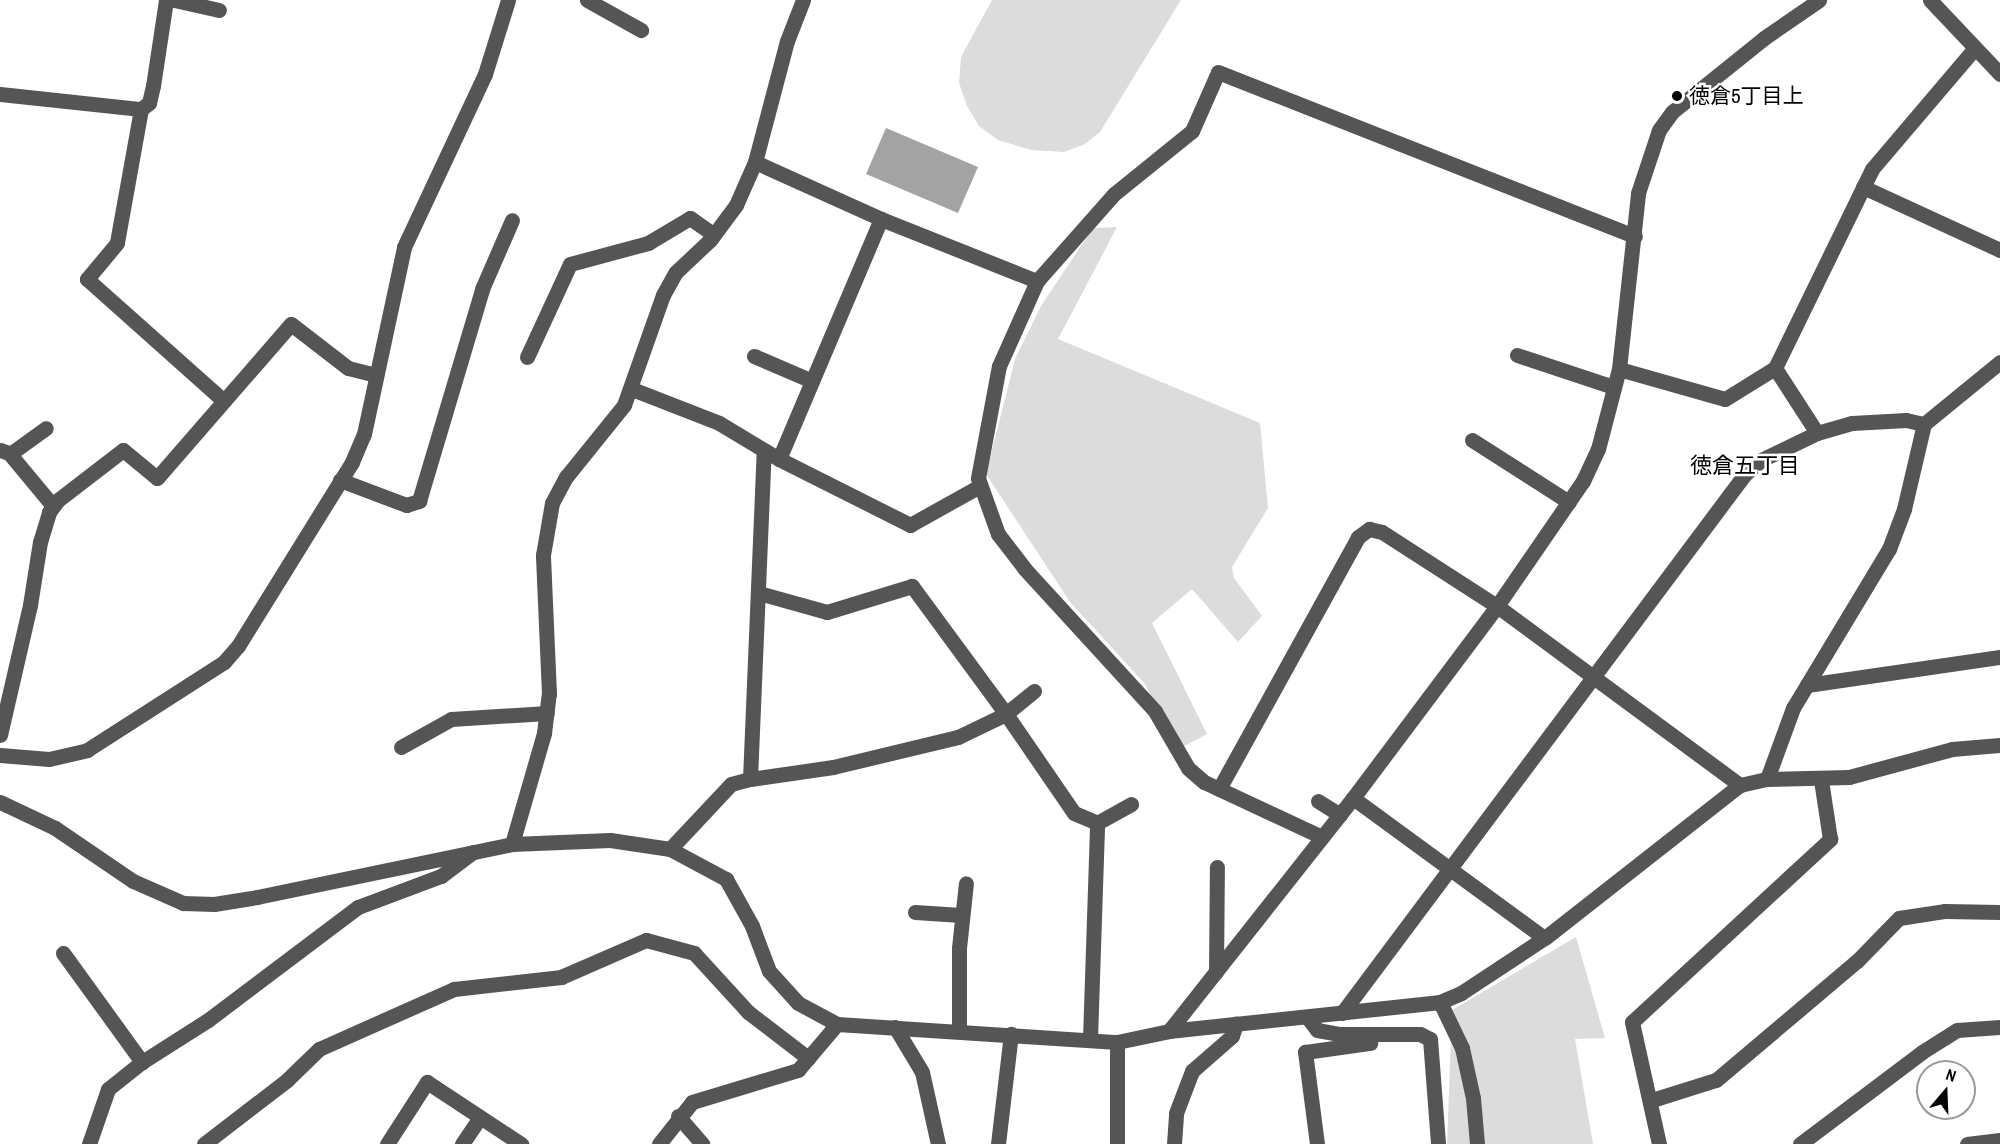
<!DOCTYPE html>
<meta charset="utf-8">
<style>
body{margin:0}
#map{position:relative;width:2000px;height:1144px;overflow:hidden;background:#fff;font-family:"Archivo Narrow","Noto Sans JP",sans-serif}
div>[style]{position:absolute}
.green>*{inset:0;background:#dcdcdc}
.water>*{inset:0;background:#a3a3a3}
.minor>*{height:15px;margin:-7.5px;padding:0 7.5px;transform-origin:7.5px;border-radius:7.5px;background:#555}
.dots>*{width:16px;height:16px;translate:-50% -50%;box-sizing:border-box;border:3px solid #fff;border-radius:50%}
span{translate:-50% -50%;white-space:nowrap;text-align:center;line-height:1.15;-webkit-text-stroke:5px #fff;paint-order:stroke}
.poi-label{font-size:21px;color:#000}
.left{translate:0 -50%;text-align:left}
.neighbourhood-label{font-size:22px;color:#000}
.north{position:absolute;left:1916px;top:1060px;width:60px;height:60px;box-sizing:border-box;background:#fff;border:2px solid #999;border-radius:50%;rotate:19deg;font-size:16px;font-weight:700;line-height:24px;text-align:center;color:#000}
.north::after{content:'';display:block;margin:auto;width:21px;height:27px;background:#000;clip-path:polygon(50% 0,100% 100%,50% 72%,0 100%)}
</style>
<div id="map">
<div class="green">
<i style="clip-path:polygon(992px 0,1181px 0,1100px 132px,1085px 144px,1064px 152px,1031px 150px,998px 140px,979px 126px,967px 106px,959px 83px,961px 57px)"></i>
<i style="clip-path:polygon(1117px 227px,1058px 339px,1260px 423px,1268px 508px,1232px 567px,1234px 578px,1262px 616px,1238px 642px,1192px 589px,1152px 623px,1207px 734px,1177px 750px,1145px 684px,1070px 602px,986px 474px,1015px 359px,1041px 306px,1093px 228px)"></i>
<i style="clip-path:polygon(1576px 937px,1605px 1038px,1575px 1039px,1593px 1144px,1447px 1144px,1452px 1010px)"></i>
</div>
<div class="water">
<i style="clip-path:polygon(886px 128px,978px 167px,958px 213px,866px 174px)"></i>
</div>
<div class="minor">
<i style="left:174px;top:0;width:46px;rotate:12.5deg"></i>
<i style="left:587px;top:0;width:62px;rotate:29.1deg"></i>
<i style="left:1930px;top:0;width:102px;rotate:46.6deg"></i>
<i style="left:0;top:94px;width:142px;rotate:6.1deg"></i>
<i style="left:141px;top:109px;width:10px;rotate:-37deg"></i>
<i style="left:149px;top:103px;width:17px;rotate:-77deg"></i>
<i style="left:153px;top:86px;width:87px;rotate:-81.4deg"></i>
<i style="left:141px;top:109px;width:136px;rotate:100.2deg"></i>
<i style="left:117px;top:243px;width:47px;rotate:129.8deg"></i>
<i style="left:87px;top:279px;width:182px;rotate:41.7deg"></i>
<i style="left:755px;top:162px;width:138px;rotate:24.3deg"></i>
<i style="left:881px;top:219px;width:168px;rotate:21.7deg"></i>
<i style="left:1863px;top:187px;width:151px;rotate:24.7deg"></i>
<i style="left:1517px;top:355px;width:102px;rotate:18.3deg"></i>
<i style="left:754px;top:356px;width:63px;rotate:23.3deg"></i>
<i style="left:527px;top:357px;width:102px;rotate:-65.2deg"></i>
<i style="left:570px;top:264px;width:81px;rotate:-15.1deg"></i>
<i style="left:648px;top:243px;width:49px;rotate:-30.8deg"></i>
<i style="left:690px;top:218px;width:29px;rotate:35deg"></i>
<i style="left:1619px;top:369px;width:110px;rotate:15.8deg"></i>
<i style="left:1725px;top:399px;width:59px;rotate:-31.8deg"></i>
<i style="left:632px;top:389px;width:93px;rotate:21.3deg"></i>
<i style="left:719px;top:423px;width:70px;rotate:31deg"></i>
<i style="left:779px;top:459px;width:147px;rotate:26.7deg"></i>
<i style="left:910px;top:525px;width:78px;rotate:-29.2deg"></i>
<i style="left:1817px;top:433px;width:77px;rotate:-122.9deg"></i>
<i style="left:1775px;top:368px;width:221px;rotate:-64deg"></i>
<i style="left:1872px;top:169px;width:157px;rotate:-49.6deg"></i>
<i style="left:1472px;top:440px;width:115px;rotate:32.6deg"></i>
<i style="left:0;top:450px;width:9px;rotate:18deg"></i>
<i style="left:9px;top:453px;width:69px;rotate:50.3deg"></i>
<i style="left:10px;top:454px;width:44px;rotate:-35.8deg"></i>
<i style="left:779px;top:459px;width:261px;rotate:-67deg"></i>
<i style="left:340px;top:480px;width:71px;rotate:20.7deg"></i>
<i style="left:406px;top:505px;width:14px;rotate:-17deg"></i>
<i style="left:419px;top:501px;width:221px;rotate:-73.4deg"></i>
<i style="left:482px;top:289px;width:75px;rotate:-66.5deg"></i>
<i style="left:1807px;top:685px;width:195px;rotate:-8.3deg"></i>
<i style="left:1034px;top:691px;width:36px;rotate:141deg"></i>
<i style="left:1006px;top:714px;width:120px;rotate:55.5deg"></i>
<i style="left:1074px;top:813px;width:25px;rotate:23deg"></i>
<i style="left:1097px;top:823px;width:39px;rotate:-29deg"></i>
<i style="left:0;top:735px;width:133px;rotate:-77deg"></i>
<i style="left:30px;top:605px;width:64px;rotate:-81deg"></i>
<i style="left:40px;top:542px;width:31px;rotate:-73deg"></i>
<i style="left:49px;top:512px;width:15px;rotate:-53deg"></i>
<i style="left:58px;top:500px;width:82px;rotate:-37.6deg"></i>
<i style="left:123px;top:450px;width:44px;rotate:39.5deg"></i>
<i style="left:157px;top:478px;width:204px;rotate:-49deg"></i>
<i style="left:291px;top:324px;width:72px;rotate:37.7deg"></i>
<i style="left:348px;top:368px;width:29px;rotate:14deg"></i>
<i style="left:401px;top:747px;width:57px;rotate:-29.2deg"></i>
<i style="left:451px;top:719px;width:96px;rotate:-3.6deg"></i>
<i style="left:0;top:755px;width:49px;rotate:4.7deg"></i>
<i style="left:49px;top:759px;width:39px;rotate:-13deg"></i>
<i style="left:87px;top:750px;width:163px;rotate:-32.7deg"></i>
<i style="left:224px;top:662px;width:21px;rotate:-49deg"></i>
<i style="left:238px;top:646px;width:216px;rotate:-58.2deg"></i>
<i style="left:352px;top:462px;width:30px;rotate:-67deg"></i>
<i style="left:364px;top:434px;width:191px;rotate:-77.9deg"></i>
<i style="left:404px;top:247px;width:191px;rotate:-64.9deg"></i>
<i style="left:485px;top:74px;width:77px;rotate:-72.7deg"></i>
<i style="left:750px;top:779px;width:84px;rotate:-8.2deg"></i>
<i style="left:833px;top:767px;width:129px;rotate:-13.5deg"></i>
<i style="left:958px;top:737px;width:53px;rotate:-25.6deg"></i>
<i style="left:1006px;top:714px;width:159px;rotate:-126.3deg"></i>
<i style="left:912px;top:586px;width:89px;rotate:163deg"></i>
<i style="left:827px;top:612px;width:71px;rotate:-164.4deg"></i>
<i style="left:1767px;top:779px;width:76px;rotate:-69.9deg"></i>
<i style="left:1793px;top:708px;width:186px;rotate:-58.9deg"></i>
<i style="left:1889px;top:549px;width:43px;rotate:-69.4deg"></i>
<i style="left:1904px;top:509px;width:87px;rotate:-76.8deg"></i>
<i style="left:1924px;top:424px;width:98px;rotate:-39.2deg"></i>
<i style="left:1219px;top:789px;width:288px;rotate:-61.1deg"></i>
<i style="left:1358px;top:537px;width:14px;rotate:-36deg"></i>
<i style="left:1369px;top:529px;width:13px;rotate:13deg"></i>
<i style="left:1382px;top:532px;width:137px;rotate:32.8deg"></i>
<i style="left:1497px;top:606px;width:302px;rotate:36.4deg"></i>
<i style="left:1353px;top:798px;width:237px;rotate:36.2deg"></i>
<i style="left:1318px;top:801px;width:26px;rotate:32deg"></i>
<i style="left:0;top:802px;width:61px;rotate:25.3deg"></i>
<i style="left:55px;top:828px;width:94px;rotate:34.2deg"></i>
<i style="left:133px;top:881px;width:55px;rotate:23.7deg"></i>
<i style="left:183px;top:903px;width:31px;rotate:2deg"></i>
<i style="left:214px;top:904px;width:44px;rotate:-9.2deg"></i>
<i style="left:257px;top:897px;width:260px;rotate:-11.7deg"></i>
<i style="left:512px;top:844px;width:98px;rotate:-2.3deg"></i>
<i style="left:610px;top:840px;width:61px;rotate:8.5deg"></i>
<i style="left:670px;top:849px;width:64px;rotate:28.2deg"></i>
<i style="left:726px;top:879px;width:54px;rotate:61deg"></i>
<i style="left:752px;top:926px;width:48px;rotate:69.3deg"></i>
<i style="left:769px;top:971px;width:43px;rotate:47.8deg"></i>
<i style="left:798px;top:1003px;width:44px;rotate:28.3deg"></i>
<i style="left:837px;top:1024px;width:281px;rotate:3.7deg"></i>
<i style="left:1117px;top:1042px;width:53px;rotate:-11.9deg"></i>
<i style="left:1169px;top:1031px;width:273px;rotate:-6.1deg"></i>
<i style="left:1440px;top:1002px;width:23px;rotate:-23deg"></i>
<i style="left:1461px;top:993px;width:102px;rotate:-33.4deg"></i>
<i style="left:1546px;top:937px;width:246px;rotate:-38.1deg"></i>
<i style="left:1740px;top:785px;width:28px;rotate:-13deg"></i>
<i style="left:1767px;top:779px;width:82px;rotate:-1.4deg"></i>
<i style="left:1849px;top:777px;width:107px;rotate:-15.2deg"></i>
<i style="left:1952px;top:749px;width:48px;rotate:-4.8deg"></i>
<i style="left:1322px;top:837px;width:130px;rotate:-155deg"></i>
<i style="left:1204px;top:782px;width:21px;rotate:-139deg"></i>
<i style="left:1188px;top:768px;width:66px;rotate:-120.1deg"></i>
<i style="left:1155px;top:711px;width:193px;rotate:-132.5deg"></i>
<i style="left:1025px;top:569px;width:44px;rotate:-127.6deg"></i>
<i style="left:998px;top:534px;width:59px;rotate:-109.7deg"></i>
<i style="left:978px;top:478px;width:114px;rotate:-79.4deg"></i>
<i style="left:999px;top:366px;width:93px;rotate:-65.9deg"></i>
<i style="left:1037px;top:281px;width:116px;rotate:-48.5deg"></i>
<i style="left:1114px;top:194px;width:100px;rotate:-38.9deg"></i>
<i style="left:1192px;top:131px;width:64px;rotate:-66.2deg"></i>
<i style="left:1218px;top:72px;width:448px;rotate:21.5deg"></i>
<i style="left:512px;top:844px;width:116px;rotate:-73.9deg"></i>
<i style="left:544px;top:733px;width:39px;rotate:-83deg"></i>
<i style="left:549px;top:694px;width:139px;rotate:-92.5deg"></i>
<i style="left:543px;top:555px;width:53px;rotate:-80.2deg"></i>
<i style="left:552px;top:503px;width:30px;rotate:-62deg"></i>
<i style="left:566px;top:477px;width:92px;rotate:-51.1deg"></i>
<i style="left:624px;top:405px;width:117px;rotate:-70.5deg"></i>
<i style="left:663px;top:295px;width:26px;rotate:-61deg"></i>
<i style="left:676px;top:272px;width:47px;rotate:-43.3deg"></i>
<i style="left:710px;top:240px;width:44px;rotate:-53.4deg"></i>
<i style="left:736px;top:205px;width:47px;rotate:-66.2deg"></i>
<i style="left:755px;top:162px;width:125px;rotate:-75.2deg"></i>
<i style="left:787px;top:41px;width:44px;rotate:-68.7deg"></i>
<i style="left:670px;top:849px;width:89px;rotate:-46.8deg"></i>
<i style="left:731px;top:784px;width:20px;rotate:-15deg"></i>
<i style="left:750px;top:779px;width:329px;rotate:-87.6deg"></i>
<i style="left:915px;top:912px;width:46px;rotate:3.7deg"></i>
<i style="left:63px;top:953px;width:135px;rotate:54.1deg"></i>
<i style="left:1216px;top:972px;width:105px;rotate:-89.5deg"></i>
<i style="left:1440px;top:1002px;width:51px;rotate:64.4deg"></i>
<i style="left:1462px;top:1048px;width:51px;rotate:77.6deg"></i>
<i style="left:1473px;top:1098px;width:46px;rotate:85deg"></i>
<i style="left:1342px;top:1013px;width:673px;rotate:-53.22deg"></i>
<i style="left:1745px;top:474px;width:21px;rotate:-41deg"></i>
<i style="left:1761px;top:460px;width:62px;rotate:-25.7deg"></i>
<i style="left:1817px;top:433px;width:36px;rotate:-16deg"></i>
<i style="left:1852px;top:423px;width:54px;rotate:-3.2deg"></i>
<i style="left:1906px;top:420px;width:18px;rotate:13deg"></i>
<i style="left:1307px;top:1017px;width:16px;rotate:52deg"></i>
<i style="left:1317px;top:1030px;width:22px;rotate:10deg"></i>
<i style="left:1339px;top:1034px;width:81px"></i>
<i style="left:1420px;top:1034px;width:11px;rotate:27deg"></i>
<i style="left:1430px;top:1039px;width:105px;rotate:85.6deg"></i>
<i style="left:895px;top:1027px;width:52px;rotate:59deg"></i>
<i style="left:922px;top:1072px;width:74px;rotate:77.5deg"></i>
<i style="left:959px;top:1030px;width:82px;rotate:-90deg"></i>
<i style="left:959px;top:948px;width:65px;rotate:-83.9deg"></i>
<i style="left:1169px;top:1031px;width:297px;rotate:-51.7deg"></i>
<i style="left:1353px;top:798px;width:240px;rotate:-53.1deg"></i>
<i style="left:1497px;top:606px;width:152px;rotate:-55.5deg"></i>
<i style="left:1583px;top:481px;width:35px;rotate:-65deg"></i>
<i style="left:1598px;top:449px;width:83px;rotate:-75.3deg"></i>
<i style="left:1619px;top:369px;width:177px;rotate:-83.8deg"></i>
<i style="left:1638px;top:193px;width:66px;rotate:-71.6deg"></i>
<i style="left:1659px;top:130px;width:22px;rotate:-54deg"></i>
<i style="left:1672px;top:112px;width:118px;rotate:-38.8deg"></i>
<i style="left:1764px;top:38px;width:67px;rotate:-34.6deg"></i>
<i style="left:1090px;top:1039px;width:216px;rotate:-88.1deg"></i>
<i style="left:1117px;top:1042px;width:102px;rotate:90deg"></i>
<i style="left:1652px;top:1100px;width:67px;rotate:-17.4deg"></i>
<i style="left:1716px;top:1080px;width:185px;rotate:-40.2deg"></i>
<i style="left:1857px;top:961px;width:60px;rotate:-45.7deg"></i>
<i style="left:1899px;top:918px;width:47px;rotate:-8.7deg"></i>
<i style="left:1945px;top:911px;width:55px;rotate:1deg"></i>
<i style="left:678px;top:1116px;width:37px;rotate:49deg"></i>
<i style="left:89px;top:1144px;width:58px;rotate:-70.9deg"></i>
<i style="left:108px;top:1089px;width:43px;rotate:-38.5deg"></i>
<i style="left:142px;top:1062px;width:78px;rotate:-32.5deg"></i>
<i style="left:208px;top:1020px;width:188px;rotate:-37deg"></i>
<i style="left:358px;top:907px;width:89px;rotate:-20.5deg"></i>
<i style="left:441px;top:876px;width:40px;rotate:-37deg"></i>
<i style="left:204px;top:1144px;width:105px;rotate:-37.6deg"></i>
<i style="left:287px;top:1080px;width:45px;rotate:-44.1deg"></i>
<i style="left:319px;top:1049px;width:148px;rotate:-24deg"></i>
<i style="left:454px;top:989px;width:108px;rotate:-6.4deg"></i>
<i style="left:561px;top:977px;width:93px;rotate:-23.5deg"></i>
<i style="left:646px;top:940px;width:50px;rotate:15.2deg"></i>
<i style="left:694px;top:953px;width:80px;rotate:47.5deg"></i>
<i style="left:748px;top:1012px;width:76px;rotate:37.5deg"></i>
<i style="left:387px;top:1144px;width:74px;rotate:-57.2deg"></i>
<i style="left:427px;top:1082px;width:113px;rotate:33.4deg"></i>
<i style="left:462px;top:1144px;width:32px;rotate:-56deg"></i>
<i style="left:659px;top:1144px;width:53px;rotate:-51.8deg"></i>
<i style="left:692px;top:1102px;width:111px;rotate:-16.8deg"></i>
<i style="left:798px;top:1070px;width:60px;rotate:-49.7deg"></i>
<i style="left:998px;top:1144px;width:111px;rotate:-83.3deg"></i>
<i style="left:1174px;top:1144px;width:31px;rotate:-86deg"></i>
<i style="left:1176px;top:1113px;width:45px;rotate:-69.1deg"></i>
<i style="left:1192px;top:1071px;width:53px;rotate:-41.2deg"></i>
<i style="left:1232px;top:1036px;width:13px;rotate:-72deg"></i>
<i style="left:1317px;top:1144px;width:93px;rotate:-97.4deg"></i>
<i style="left:1305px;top:1052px;width:66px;rotate:-7.9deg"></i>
<i style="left:1659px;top:1144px;width:125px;rotate:-102.5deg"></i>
<i style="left:1632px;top:1022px;width:270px;rotate:-42.7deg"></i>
<i style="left:1830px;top:839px;width:60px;rotate:-98.7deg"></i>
<i style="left:1800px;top:1144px;width:153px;rotate:-37deg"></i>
<i style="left:1922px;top:1052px;width:41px;rotate:-32.2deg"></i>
<i style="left:1957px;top:1030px;width:43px;rotate:-4deg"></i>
<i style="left:1967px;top:1144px;width:33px;rotate:-7deg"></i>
</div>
<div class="dots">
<i style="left:1677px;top:96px;background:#000"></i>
</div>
<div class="poi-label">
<span class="left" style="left:1689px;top:96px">徳倉5丁目上</span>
</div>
<div class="neighbourhood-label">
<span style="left:1745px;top:466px">徳倉五丁目</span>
</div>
<div class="north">N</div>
</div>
